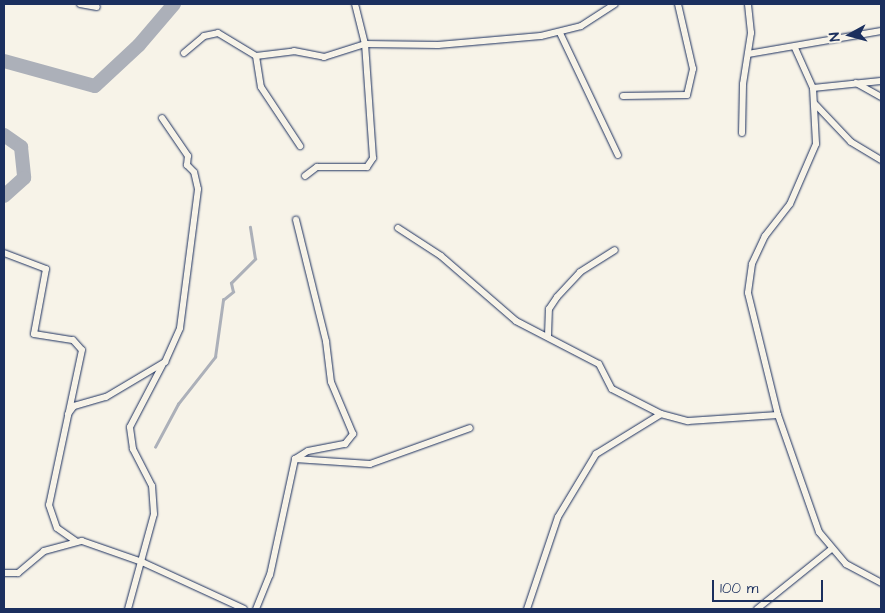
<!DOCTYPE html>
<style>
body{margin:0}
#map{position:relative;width:885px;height:613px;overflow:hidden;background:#f7f3e8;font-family:"Architects Daughter",sans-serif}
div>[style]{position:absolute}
.stream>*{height:2.5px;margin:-1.25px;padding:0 1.25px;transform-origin:1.25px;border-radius:1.25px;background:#acb0b9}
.river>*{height:14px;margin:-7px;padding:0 7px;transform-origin:7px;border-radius:7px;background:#acb0b9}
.roads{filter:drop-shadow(0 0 1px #1b2f5e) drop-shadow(0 0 1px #1b2f5e)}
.street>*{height:6px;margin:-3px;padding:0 3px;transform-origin:3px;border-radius:3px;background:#f7f3e8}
span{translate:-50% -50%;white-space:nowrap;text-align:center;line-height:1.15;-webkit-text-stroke:4px #f7f3e8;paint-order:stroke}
.frame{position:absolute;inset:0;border:5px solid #1b2f5e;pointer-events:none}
.north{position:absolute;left:825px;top:10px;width:50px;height:50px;-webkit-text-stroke:4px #f7f3e8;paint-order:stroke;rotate:263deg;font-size:14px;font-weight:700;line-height:20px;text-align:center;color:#1b2f5e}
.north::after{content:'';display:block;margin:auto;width:18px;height:22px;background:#1b2f5e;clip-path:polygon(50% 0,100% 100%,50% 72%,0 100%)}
.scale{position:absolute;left:712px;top:580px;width:111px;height:22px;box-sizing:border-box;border:2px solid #1b2f5e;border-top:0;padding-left:6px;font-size:15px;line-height:18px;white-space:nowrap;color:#1b2f5e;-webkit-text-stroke:4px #f7f3e8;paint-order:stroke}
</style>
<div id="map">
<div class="stream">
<i style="left:155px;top:447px;width:49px;rotate:-61.9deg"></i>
<i style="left:178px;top:404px;width:60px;rotate:-51.8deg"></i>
<i style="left:215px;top:357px;width:58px;rotate:-82deg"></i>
<i style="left:223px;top:300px;width:13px;rotate:-39deg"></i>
<i style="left:233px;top:292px;width:9px;rotate:-103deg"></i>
<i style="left:231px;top:283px;width:34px;rotate:-45deg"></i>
<i style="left:255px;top:259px;width:32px;rotate:-99deg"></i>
</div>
<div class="river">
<i style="left:4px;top:61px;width:94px;rotate:15.4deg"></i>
<i style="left:95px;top:86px;width:60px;rotate:-43deg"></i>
<i style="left:139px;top:45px;width:54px;rotate:-49.5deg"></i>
<i style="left:4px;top:135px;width:21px;rotate:35deg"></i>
<i style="left:21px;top:147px;width:31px;rotate:84deg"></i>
<i style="left:24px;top:178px;width:27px;rotate:138deg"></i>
</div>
<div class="roads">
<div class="street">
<i style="left:80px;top:4px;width:17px;rotate:10deg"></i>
<i style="left:560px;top:33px;width:135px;rotate:64.6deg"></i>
<i style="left:795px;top:48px;width:44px;rotate:65.8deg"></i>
<i style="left:813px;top:88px;width:56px;rotate:86.9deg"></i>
<i style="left:816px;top:144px;width:65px;rotate:113.4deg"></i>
<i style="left:790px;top:204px;width:41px;rotate:128deg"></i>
<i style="left:765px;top:236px;width:31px;rotate:115deg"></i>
<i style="left:752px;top:264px;width:29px;rotate:98deg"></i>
<i style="left:748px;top:293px;width:126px;rotate:76.2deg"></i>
<i style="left:778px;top:415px;width:124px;rotate:70.7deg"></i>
<i style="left:819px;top:532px;width:42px;rotate:49.8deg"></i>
<i style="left:846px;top:564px;width:40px;rotate:28deg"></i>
<i style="left:184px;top:53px;width:26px;rotate:-40deg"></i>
<i style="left:204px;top:36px;width:14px;rotate:-12deg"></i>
<i style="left:218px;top:33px;width:44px;rotate:31.2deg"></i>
<i style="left:256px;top:56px;width:38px;rotate:-7deg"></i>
<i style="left:294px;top:51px;width:31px;rotate:11deg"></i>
<i style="left:324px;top:57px;width:43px;rotate:-17.6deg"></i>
<i style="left:365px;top:44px;width:73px;rotate:0.8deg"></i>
<i style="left:438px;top:45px;width:103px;rotate:-5deg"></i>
<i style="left:541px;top:36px;width:41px;rotate:-14deg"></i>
<i style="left:581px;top:26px;width:40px;rotate:-32.9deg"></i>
<i style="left:748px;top:54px;width:135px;rotate:-9.8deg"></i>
<i style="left:256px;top:56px;width:31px;rotate:81deg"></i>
<i style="left:261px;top:87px;width:71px;rotate:56.5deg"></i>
<i style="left:856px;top:83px;width:29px;rotate:29deg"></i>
<i style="left:813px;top:88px;width:68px;rotate:-5.9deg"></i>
<i style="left:623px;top:96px;width:64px;rotate:-0.9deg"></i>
<i style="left:687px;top:95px;width:27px;rotate:-77deg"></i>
<i style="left:693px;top:69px;width:67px;rotate:-103deg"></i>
<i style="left:815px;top:104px;width:52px;rotate:46.5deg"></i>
<i style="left:851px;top:142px;width:35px;rotate:31deg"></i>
<i style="left:742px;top:133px;width:49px;rotate:-88.8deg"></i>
<i style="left:743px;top:84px;width:52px;rotate:-81.1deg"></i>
<i style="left:751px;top:33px;width:29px;rotate:-96deg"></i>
<i style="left:305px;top:176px;width:15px;rotate:-37deg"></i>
<i style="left:317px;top:167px;width:50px"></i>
<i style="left:367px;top:167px;width:11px;rotate:-56deg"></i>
<i style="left:373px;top:158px;width:114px;rotate:-94deg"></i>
<i style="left:365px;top:44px;width:41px;rotate:-104deg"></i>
<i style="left:398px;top:228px;width:51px;rotate:33.1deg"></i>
<i style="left:441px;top:256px;width:99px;rotate:40.9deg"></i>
<i style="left:516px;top:321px;width:93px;rotate:27.4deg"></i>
<i style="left:599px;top:364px;width:28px;rotate:63deg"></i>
<i style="left:612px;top:389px;width:55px;rotate:27deg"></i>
<i style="left:661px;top:414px;width:28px;rotate:15deg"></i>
<i style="left:688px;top:421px;width:90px;rotate:-3.8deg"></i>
<i style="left:4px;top:253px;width:45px;rotate:20.9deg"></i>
<i style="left:46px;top:269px;width:66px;rotate:100.5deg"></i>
<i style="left:34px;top:334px;width:39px;rotate:9deg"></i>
<i style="left:73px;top:340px;width:13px;rotate:48deg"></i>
<i style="left:82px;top:350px;width:158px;rotate:102deg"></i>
<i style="left:49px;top:505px;width:24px;rotate:71deg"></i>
<i style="left:57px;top:528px;width:24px;rotate:35deg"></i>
<i style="left:548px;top:336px;width:27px;rotate:-88deg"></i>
<i style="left:549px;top:309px;width:14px;rotate:-56deg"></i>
<i style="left:557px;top:297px;width:34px;rotate:-47deg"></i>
<i style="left:580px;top:272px;width:41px;rotate:-32.2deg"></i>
<i style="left:68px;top:414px;width:10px;rotate:-53deg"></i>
<i style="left:74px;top:406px;width:33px;rotate:-16deg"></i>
<i style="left:106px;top:397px;width:69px;rotate:-30.7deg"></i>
<i style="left:165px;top:362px;width:37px;rotate:-66deg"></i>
<i style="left:180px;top:328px;width:140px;rotate:-82.6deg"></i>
<i style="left:198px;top:189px;width:17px;rotate:-103deg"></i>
<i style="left:194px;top:172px;width:10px;rotate:-135deg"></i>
<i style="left:187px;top:165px;width:9px;rotate:-84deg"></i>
<i style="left:188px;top:156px;width:46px;rotate:-124.4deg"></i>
<i style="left:295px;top:459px;width:75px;rotate:3.8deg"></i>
<i style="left:370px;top:464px;width:106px;rotate:-19.8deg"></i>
<i style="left:4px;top:573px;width:14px"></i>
<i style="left:18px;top:573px;width:34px;rotate:-40deg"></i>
<i style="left:44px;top:551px;width:39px;rotate:-15deg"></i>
<i style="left:82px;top:541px;width:64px;rotate:19.3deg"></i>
<i style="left:142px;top:562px;width:112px;rotate:24.7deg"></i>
<i style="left:128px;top:609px;width:98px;rotate:-74.7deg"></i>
<i style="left:154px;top:514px;width:28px;rotate:-94deg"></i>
<i style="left:152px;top:486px;width:42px;rotate:-117.2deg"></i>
<i style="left:133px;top:449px;width:22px;rotate:-98deg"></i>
<i style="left:130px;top:427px;width:71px;rotate:-62.4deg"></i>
<i style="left:256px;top:609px;width:37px;rotate:-68deg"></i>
<i style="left:270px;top:575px;width:119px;rotate:-77.8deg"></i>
<i style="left:295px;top:459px;width:15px;rotate:-32deg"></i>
<i style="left:308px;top:451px;width:38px;rotate:-11deg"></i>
<i style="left:345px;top:444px;width:13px;rotate:-51deg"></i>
<i style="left:353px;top:434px;width:56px;rotate:-112.9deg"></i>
<i style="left:331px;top:382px;width:41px;rotate:-97deg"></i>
<i style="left:326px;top:341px;width:125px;rotate:-103.9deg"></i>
<i style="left:527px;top:609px;width:97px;rotate:-71.4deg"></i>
<i style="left:558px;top:517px;width:74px;rotate:-58.9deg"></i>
<i style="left:596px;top:454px;width:76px;rotate:-31.6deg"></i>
<i style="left:757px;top:609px;width:94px;rotate:-38.9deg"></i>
</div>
</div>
<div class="frame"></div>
<div class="north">N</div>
<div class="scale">100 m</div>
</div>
